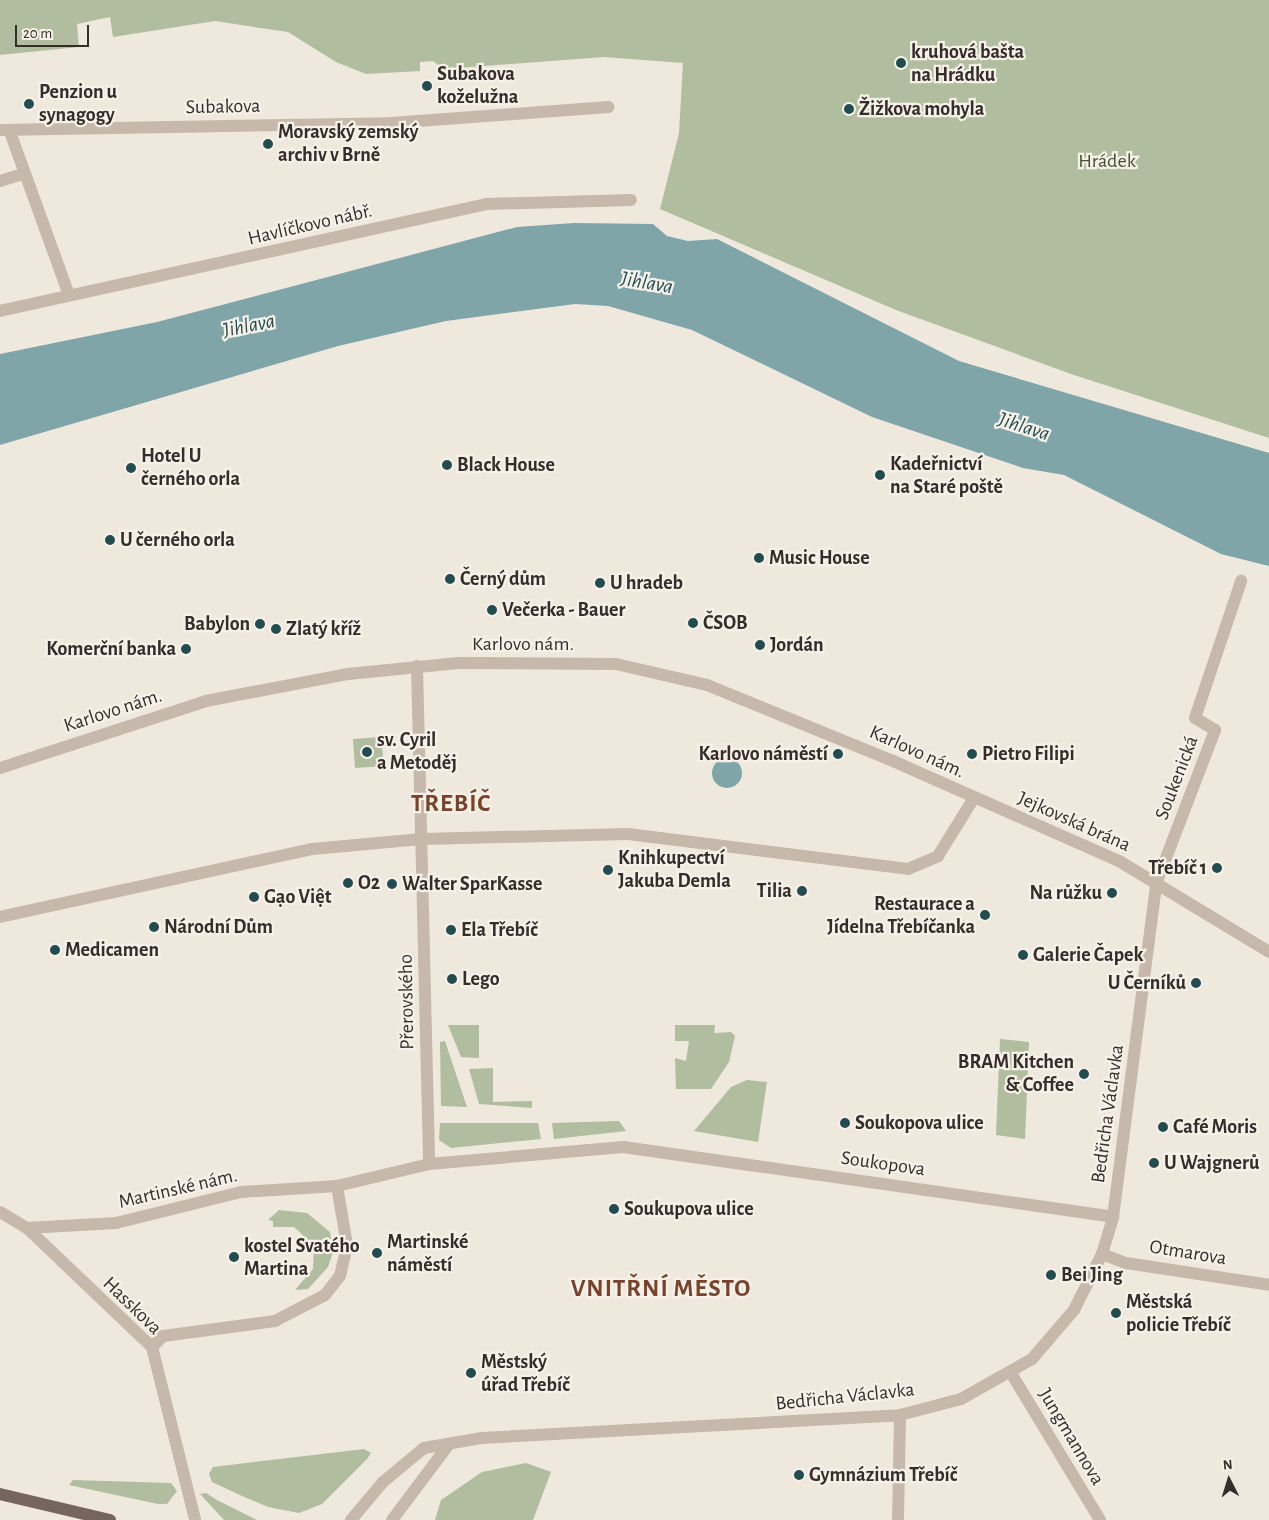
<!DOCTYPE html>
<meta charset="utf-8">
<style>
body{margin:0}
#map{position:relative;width:1269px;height:1520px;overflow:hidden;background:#efe8dd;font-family:"Alegreya Sans",sans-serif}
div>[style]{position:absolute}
.green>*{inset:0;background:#b1bd9f}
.water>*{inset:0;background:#7fa5a9}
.round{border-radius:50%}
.minor>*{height:12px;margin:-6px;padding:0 6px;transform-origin:6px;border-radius:6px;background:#c6b8ab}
.tertiary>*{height:12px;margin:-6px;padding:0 6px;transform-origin:6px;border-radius:6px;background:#c6b8ab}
.primary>*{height:12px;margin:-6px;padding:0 6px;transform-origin:6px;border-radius:6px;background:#75655c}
.dots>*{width:14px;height:14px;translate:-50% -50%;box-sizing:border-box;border:2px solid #f7f2e9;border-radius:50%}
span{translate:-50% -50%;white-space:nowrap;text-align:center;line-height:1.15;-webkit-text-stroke:4.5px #f7f2e9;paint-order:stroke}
.poi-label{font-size:20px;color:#342d29;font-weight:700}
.left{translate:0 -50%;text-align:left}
.right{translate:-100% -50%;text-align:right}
.street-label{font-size:20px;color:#342d29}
.park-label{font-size:20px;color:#435030}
.water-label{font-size:21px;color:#234c51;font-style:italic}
.district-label{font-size:25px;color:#7a422b;font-weight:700;letter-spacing:1px}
.north{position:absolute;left:1204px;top:1455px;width:50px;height:50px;-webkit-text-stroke:4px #f7f2e9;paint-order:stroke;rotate:355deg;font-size:14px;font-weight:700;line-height:20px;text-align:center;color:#342d29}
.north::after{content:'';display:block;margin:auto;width:18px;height:22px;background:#342d29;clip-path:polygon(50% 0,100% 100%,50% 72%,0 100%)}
.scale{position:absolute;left:15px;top:25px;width:74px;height:22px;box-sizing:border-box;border:2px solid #342d29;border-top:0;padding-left:6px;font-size:15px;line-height:18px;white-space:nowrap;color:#342d29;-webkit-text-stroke:4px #f7f2e9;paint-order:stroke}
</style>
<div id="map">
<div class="green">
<i style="clip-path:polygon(0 0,1269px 0,1269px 438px,1071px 374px,896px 310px,660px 209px,679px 133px,683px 63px,604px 57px,444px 69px,433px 61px,420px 62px,420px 71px,366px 74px,336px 62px,288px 32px,215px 21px,113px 37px,110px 17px,77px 24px,79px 47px,0 55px)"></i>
<i style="clip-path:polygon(381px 737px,384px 766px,355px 768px,353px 739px)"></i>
<i style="clip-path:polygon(448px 1025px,479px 1025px,479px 1058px,461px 1057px)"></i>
<i style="clip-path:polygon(675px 1025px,715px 1025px,714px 1033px,731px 1032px,735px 1036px,729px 1062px,711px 1089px,676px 1089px,675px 1058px,686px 1061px,689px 1041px,675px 1041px)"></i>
<i style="clip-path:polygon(1000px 1039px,1029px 1042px,1025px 1139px,996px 1135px)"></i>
<i style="clip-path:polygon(445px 1041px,467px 1107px,441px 1106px,440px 1042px)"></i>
<i style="clip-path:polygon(493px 1068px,493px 1102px,532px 1101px,532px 1108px,479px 1104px,469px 1069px)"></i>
<i style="clip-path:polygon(747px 1080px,767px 1082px,758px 1142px,694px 1131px,731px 1087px)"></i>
<i style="clip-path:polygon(619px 1121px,626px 1131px,554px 1139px,552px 1123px)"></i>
<i style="clip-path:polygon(440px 1123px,538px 1123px,541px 1139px,451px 1148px,439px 1140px)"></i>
<i style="clip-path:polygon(279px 1210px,307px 1213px,330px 1232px,333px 1252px,328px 1267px,308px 1289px,295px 1290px,313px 1269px,314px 1245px,294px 1227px,273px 1227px,273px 1221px,268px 1220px)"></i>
<i style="clip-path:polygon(364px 1449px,371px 1453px,367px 1459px,322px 1504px,299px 1513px,268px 1507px,242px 1496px,212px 1482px,209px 1474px,213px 1467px)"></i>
<i style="clip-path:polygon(526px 1463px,551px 1472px,533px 1520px,435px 1520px,441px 1500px,482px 1472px)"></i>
<i style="clip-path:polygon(73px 1480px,171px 1483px,177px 1491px,167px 1504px,158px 1504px,69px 1485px)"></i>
<i style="clip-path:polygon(206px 1493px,217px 1500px,257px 1520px,224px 1520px,200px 1494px)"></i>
</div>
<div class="water">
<i style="clip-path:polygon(574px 223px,653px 224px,667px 236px,688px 241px,717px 239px,959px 361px,1269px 453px,1269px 566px,1221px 554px,1064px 475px,1023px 468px,872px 417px,692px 330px,608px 306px,575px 304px,446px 321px,338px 346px,0 445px,0 354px,157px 322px,517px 227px)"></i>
<i class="round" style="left:712px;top:758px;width:30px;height:30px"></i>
</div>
<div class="minor">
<i style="left:0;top:130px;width:391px;rotate:-1deg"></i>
<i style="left:391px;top:123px;width:218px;rotate:-4.2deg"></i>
<i style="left:10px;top:132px;width:173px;rotate:70.1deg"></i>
<i style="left:0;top:181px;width:24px;rotate:-17deg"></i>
<i style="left:0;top:311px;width:499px;rotate:-12.4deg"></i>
<i style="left:487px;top:204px;width:144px;rotate:-1.6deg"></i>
<i style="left:417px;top:666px;width:498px;rotate:88.6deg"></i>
<i style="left:1156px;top:884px;width:165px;rotate:-69deg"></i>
<i style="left:1215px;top:730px;width:23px;rotate:-149deg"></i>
<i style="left:1195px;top:718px;width:145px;rotate:-71.4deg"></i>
<i style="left:0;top:917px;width:319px;rotate:-12.3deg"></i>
<i style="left:312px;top:849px;width:110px;rotate:-5.2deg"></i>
<i style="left:422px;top:839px;width:206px;rotate:-1.4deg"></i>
<i style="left:628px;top:834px;width:282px;rotate:7.1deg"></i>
<i style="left:908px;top:869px;width:33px;rotate:-23deg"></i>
<i style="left:938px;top:856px;width:68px;rotate:-58.2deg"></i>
<i style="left:0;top:1212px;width:31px;rotate:31deg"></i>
<i style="left:27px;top:1228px;width:173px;rotate:43.6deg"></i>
<i style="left:152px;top:1347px;width:178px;rotate:76deg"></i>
<i style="left:27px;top:1228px;width:89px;rotate:-3.2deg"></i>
<i style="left:116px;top:1223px;width:129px;rotate:-13.9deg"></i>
<i style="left:241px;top:1192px;width:96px;rotate:-3.6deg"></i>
<i style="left:1102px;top:1254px;width:26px;rotate:21deg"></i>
<i style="left:1126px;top:1263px;width:145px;rotate:8.7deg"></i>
<i style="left:152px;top:1347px;width:16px;rotate:-45deg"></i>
<i style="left:163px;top:1336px;width:113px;rotate:-7.6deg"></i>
<i style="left:275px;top:1321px;width:56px;rotate:-27.5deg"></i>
<i style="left:325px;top:1295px;width:24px;rotate:-52deg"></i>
<i style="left:340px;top:1276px;width:32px;rotate:-77deg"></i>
<i style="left:347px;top:1245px;width:60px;rotate:-99.6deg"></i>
<i style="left:337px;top:1186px;width:95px;rotate:-13.4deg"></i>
<i style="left:429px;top:1164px;width:195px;rotate:-5deg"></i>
<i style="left:623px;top:1147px;width:495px;rotate:8.1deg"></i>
<i style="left:1011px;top:1373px;width:172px;rotate:58.8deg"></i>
<i style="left:898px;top:1520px;width:105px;rotate:-88.9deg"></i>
</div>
<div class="tertiary">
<i style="left:0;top:768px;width:217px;rotate:-18deg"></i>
<i style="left:206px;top:701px;width:145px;rotate:-10.8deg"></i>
<i style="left:348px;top:674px;width:111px;rotate:-5.7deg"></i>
<i style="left:458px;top:663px;width:158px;rotate:0.4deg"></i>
<i style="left:616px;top:664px;width:93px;rotate:13deg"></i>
<i style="left:707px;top:685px;width:201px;rotate:22.2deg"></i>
<i style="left:893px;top:761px;width:247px;rotate:23.9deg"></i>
<i style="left:1119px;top:861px;width:175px;rotate:31.2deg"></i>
<i style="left:351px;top:1520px;width:50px;rotate:-49.9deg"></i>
<i style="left:383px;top:1482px;width:53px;rotate:-39.7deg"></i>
<i style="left:424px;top:1448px;width:59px;rotate:-9.8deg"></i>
<i style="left:482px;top:1438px;width:419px;rotate:-3.1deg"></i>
<i style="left:900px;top:1415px;width:63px;rotate:-14.7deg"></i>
<i style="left:961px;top:1399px;width:81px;rotate:-29.4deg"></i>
<i style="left:1032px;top:1359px;width:65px;rotate:-49.4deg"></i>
<i style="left:1074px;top:1310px;width:63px;rotate:-63.4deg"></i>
<i style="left:1102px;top:1254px;width:39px;rotate:-73deg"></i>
<i style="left:1113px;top:1217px;width:336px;rotate:-82.6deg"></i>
<i style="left:392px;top:1520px;width:95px;rotate:-53.1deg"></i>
</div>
<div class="primary">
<i style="left:0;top:1494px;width:113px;rotate:13.3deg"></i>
</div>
<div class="dots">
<i style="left:901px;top:63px;background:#234c51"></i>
<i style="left:427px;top:86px;background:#234c51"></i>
<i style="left:29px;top:104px;background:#234c51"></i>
<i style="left:849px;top:109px;background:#234c51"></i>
<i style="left:268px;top:144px;background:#234c51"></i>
<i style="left:447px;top:465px;background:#234c51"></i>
<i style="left:131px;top:468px;background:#234c51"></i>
<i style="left:880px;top:475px;background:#234c51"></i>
<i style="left:110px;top:540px;background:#234c51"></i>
<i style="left:759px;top:558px;background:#234c51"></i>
<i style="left:450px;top:579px;background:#234c51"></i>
<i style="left:600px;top:583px;background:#234c51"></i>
<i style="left:492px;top:610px;background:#234c51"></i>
<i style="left:693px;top:623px;background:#234c51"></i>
<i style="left:260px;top:624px;background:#234c51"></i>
<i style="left:276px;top:629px;background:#234c51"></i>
<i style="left:760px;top:645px;background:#234c51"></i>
<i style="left:186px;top:649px;background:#234c51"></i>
<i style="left:367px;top:752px;background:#234c51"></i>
<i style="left:838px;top:754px;background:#234c51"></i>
<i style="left:972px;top:754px;background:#234c51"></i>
<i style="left:1217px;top:868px;background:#234c51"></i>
<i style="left:608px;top:870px;background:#234c51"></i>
<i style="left:348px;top:883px;background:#234c51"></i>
<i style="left:392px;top:884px;background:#234c51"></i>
<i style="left:802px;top:891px;background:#234c51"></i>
<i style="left:1112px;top:893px;background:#234c51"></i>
<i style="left:254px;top:897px;background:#234c51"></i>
<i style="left:985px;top:915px;background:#234c51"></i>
<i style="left:154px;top:927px;background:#234c51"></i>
<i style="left:451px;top:930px;background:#234c51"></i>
<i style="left:55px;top:950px;background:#234c51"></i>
<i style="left:1023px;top:955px;background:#234c51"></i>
<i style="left:452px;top:979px;background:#234c51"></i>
<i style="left:1196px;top:983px;background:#234c51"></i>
<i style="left:1084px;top:1074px;background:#234c51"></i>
<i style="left:845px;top:1123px;background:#234c51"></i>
<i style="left:1163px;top:1127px;background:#234c51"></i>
<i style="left:1154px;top:1163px;background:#234c51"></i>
<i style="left:614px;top:1209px;background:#234c51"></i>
<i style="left:377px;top:1253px;background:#234c51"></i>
<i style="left:234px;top:1257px;background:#234c51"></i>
<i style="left:1051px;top:1275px;background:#234c51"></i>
<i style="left:1116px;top:1313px;background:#234c51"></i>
<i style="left:471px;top:1373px;background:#234c51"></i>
<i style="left:799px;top:1475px;background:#234c51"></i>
</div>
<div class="poi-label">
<span class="left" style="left:911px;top:64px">kruhová bašta<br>na Hrádku</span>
<span class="left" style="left:437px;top:86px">Subakova<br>koželužna</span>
<span class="left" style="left:39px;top:104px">Penzion u<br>synagogy</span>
<span class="left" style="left:859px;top:109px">Žižkova mohyla</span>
<span class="left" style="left:278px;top:144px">Moravský zemský<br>archiv v Brně</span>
<span class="left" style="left:141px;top:468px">Hotel U<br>černého orla</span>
<span class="left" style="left:890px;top:476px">Kadeřnictví<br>na Staré poště</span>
<span class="left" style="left:457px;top:465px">Black House</span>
<span class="left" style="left:120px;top:540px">U černého orla</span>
<span class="left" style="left:769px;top:558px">Music House</span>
<span class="left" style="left:460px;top:579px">Černý dům</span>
<span class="left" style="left:610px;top:583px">U hradeb</span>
<span class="left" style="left:502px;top:610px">Večerka - Bauer</span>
<span class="left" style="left:703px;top:623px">ČSOB</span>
<span class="right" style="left:250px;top:624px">Babylon</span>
<span class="left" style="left:286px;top:629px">Zlatý kříž</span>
<span class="left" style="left:770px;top:645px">Jordán</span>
<span class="right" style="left:176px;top:649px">Komerční banka</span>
<span class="left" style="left:377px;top:752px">sv. Cyril<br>a Metoděj</span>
<span class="right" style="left:828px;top:754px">Karlovo náměstí</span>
<span class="left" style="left:982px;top:754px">Pietro Filipi</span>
<span class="left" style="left:618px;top:870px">Knihkupectví<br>Jakuba Demla</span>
<span class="right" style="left:1207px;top:868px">Třebíč 1</span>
<span class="left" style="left:358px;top:883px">O2</span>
<span class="left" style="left:402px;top:884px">Walter SparKasse</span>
<span class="right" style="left:792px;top:891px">Tilia</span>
<span class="right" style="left:1102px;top:893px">Na růžku</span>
<span class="left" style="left:264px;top:897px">Gạo Việt</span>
<span class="right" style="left:975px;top:916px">Restaurace a<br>Jídelna Třebíčanka</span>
<span class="left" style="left:164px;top:927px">Národní Dům</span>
<span class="left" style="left:461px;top:930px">Ela Třebíč</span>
<span class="left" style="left:65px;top:950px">Medicamen</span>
<span class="left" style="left:1033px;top:955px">Galerie Čapek</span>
<span class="left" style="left:462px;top:979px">Lego</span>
<span class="right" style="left:1186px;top:983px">U Černíků</span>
<span class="right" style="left:1074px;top:1074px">BRAM Kitchen<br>&amp; Coffee</span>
<span class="left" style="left:855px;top:1123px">Soukopova ulice</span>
<span class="left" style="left:1173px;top:1127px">Café Moris</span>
<span class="left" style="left:1164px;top:1163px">U Wajgnerů</span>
<span class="left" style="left:624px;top:1209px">Soukupova ulice</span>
<span class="left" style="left:387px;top:1254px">Martinské<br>náměstí</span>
<span class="left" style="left:244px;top:1258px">kostel Svatého<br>Martina</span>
<span class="left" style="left:1061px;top:1275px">Bei Jing</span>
<span class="left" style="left:1126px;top:1314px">Městská<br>policie Třebíč</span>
<span class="left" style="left:481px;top:1374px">Městský<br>úřad Třebíč</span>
<span class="left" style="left:809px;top:1475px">Gymnázium Třebíč</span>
</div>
<div class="street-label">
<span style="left:223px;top:107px;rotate:-1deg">Subakova</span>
<span style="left:310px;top:225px;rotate:-13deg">Havlíčkovo nábř.</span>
<span style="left:523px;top:644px">Karlovo nám.</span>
<span style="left:113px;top:711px;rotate:-18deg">Karlovo nám.</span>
<span style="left:917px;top:752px;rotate:24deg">Karlovo nám.</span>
<span style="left:1177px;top:778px;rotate:-69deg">Soukenická</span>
<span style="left:1074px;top:822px;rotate:24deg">Jejkovská brána</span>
<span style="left:407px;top:1002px;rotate:-91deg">Přerovského</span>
<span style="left:1108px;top:1114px;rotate:-82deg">Bedřicha Václavka</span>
<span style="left:883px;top:1164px;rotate:8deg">Soukopova</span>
<span style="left:178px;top:1189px;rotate:-13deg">Martinské nám.</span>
<span style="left:1188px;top:1253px;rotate:9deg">Otmarova</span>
<span style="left:132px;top:1306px;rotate:44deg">Hasskova</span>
<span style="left:845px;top:1397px;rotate:-6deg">Bedřicha Václavka</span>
<span style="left:1071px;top:1437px;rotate:59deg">Jungmannova</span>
</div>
<div class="park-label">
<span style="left:1107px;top:161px">Hrádek</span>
</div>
<div class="water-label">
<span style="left:647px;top:283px;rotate:10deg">Jihlava</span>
<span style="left:249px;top:326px;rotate:-11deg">Jihlava</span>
<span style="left:1024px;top:427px;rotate:18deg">Jihlava</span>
</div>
<div class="district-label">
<span style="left:451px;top:804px">TŘEBÍČ</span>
<span style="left:661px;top:1289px">VNITŘNÍ MĚSTO</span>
</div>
<div class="north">N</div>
<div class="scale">20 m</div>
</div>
